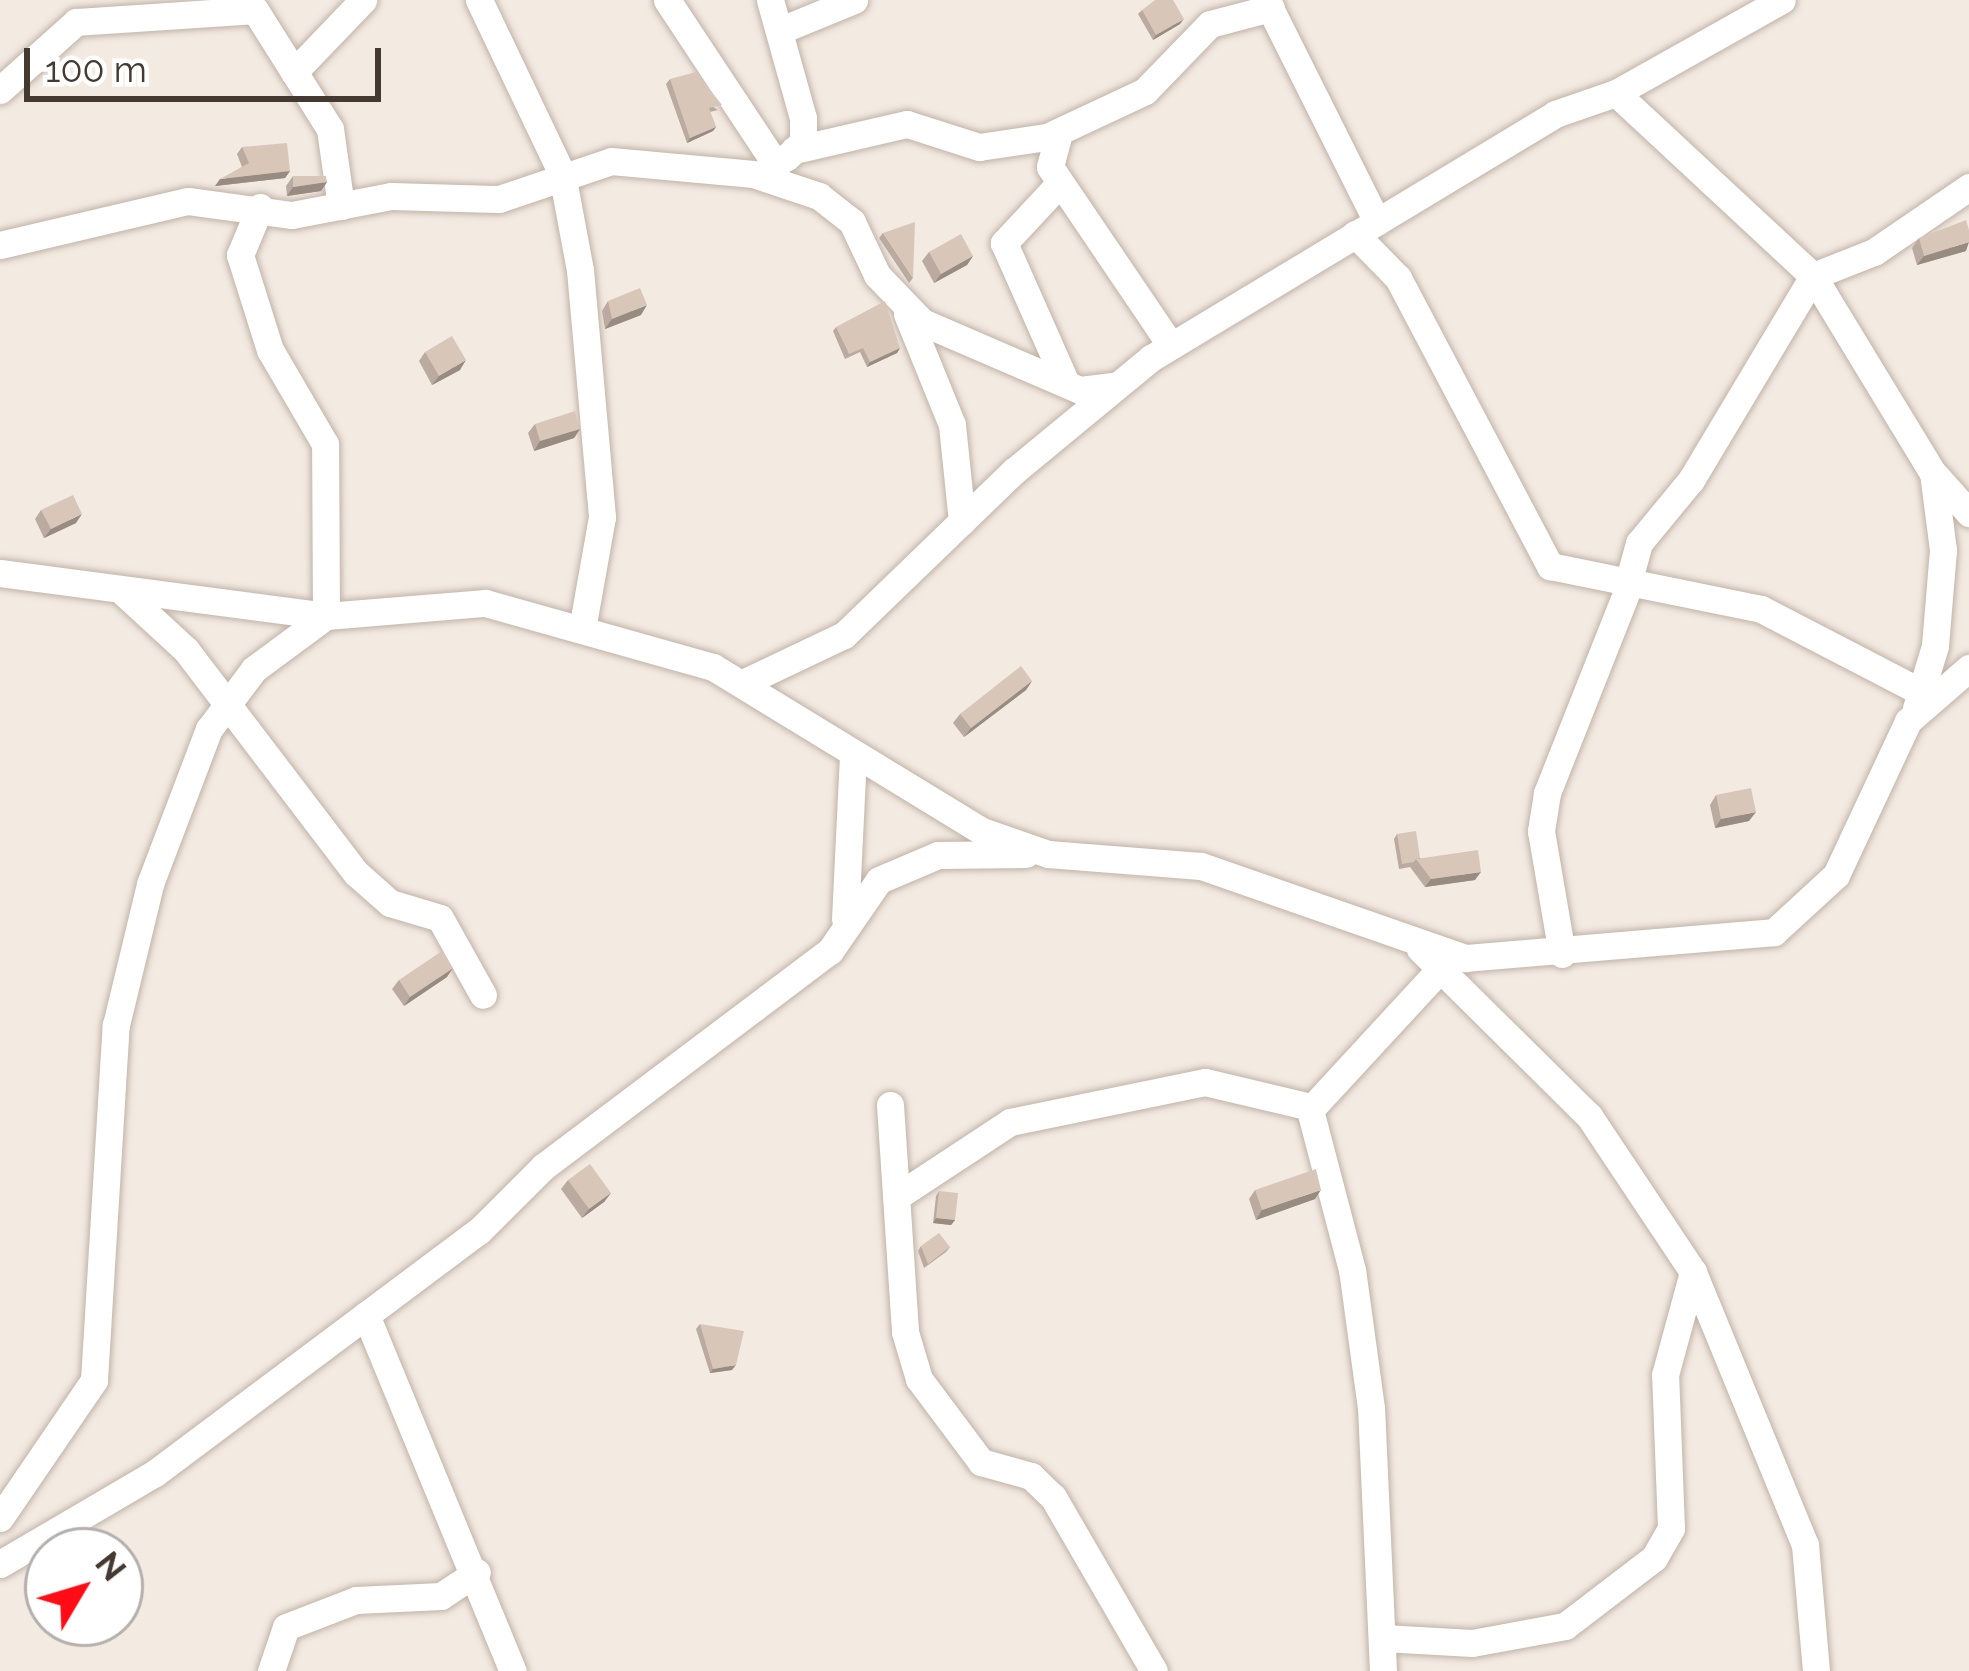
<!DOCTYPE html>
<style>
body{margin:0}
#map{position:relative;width:1969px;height:1671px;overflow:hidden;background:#f3eae2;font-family:Raleway,sans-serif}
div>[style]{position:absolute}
.roads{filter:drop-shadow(0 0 3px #c1b3a7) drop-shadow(0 0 3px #c1b3a7)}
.street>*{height:27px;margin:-13.5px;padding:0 13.5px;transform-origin:13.5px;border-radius:13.5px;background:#fff}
.wall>*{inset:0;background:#baaa9f}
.shaded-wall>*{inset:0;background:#978b82}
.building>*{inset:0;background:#d8c6b9}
span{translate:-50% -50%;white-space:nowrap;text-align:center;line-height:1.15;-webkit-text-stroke:9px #fff;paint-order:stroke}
.north{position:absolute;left:24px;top:1527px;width:120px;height:120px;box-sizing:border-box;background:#fff;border:3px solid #b4b0ad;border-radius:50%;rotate:52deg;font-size:33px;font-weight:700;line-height:48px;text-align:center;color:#443a32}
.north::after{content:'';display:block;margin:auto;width:42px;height:54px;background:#ff0c16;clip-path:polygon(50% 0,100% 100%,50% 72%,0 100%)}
.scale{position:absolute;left:24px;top:48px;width:357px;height:54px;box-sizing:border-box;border:6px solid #443a32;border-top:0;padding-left:15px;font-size:36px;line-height:42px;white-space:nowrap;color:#443a32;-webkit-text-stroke:9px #fff;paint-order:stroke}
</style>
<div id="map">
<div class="roads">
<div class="street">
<i style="left:479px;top:0;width:193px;rotate:64.5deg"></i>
<i style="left:562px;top:174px;width:98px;rotate:79.4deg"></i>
<i style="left:580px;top:270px;width:248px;rotate:84.9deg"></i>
<i style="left:602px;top:517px;width:114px;rotate:100.1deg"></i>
<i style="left:667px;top:0;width:199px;rotate:56.5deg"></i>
<i style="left:770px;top:0;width:123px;rotate:74.4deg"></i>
<i style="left:803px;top:118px;width:24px;rotate:90deg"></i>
<i style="left:803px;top:142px;width:23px;rotate:137deg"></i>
<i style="left:1266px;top:0;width:248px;rotate:63.4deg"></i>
<i style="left:781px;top:30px;width:79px;rotate:-22.3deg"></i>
<i style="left:294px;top:72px;width:100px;rotate:-46.2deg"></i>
<i style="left:0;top:90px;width:102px;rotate:-41.8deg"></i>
<i style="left:76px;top:22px;width:179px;rotate:-3.8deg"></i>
<i style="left:255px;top:10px;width:141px;rotate:57.8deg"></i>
<i style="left:330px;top:129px;width:78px;rotate:81.9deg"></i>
<i style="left:1616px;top:93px;width:269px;rotate:42.9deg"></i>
<i style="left:1813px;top:276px;width:231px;rotate:58.7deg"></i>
<i style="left:1933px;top:473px;width:78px;rotate:82.6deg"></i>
<i style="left:1943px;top:550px;width:96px;rotate:94.8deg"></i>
<i style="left:1935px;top:646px;width:65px;rotate:107deg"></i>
<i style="left:1059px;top:133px;width:35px;rotate:105deg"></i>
<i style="left:1050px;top:167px;width:216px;rotate:55.9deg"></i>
<i style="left:794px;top:150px;width:116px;rotate:-13deg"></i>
<i style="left:907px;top:124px;width:76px;rotate:17.7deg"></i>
<i style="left:979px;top:147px;width:69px;rotate:-8.4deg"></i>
<i style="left:1047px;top:137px;width:108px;rotate:-25.1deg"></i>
<i style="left:1145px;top:91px;width:93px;rotate:-45.9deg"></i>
<i style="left:1210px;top:24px;width:63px;rotate:-14.7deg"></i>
<i style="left:1059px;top:184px;width:81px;rotate:133deg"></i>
<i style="left:1004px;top:243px;width:153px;rotate:66.1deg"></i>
<i style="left:1355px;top:234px;width:62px;rotate:45.7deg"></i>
<i style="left:1398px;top:278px;width:326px;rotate:62.2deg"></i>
<i style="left:1550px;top:566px;width:215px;rotate:11.5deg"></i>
<i style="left:1761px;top:609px;width:182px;rotate:27.4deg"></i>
<i style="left:0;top:245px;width:193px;rotate:-13.2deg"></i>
<i style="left:188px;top:201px;width:105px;rotate:7.7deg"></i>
<i style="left:292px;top:215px;width:101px;rotate:-10.9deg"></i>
<i style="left:391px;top:196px;width:108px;rotate:1.6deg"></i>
<i style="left:499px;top:199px;width:118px;rotate:-18.7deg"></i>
<i style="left:611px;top:161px;width:143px;rotate:5.2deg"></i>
<i style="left:753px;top:174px;width:70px;rotate:18.4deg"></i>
<i style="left:819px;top:196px;width:42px;rotate:38.2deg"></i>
<i style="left:852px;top:222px;width:59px;rotate:64.7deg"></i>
<i style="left:877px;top:275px;width:65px;rotate:46.2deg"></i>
<i style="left:922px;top:322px;width:172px;rotate:23.3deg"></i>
<i style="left:1080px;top:390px;width:35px;rotate:-7deg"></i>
<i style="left:907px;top:314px;width:120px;rotate:67.9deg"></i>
<i style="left:952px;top:425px;width:97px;rotate:84.1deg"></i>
<i style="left:1936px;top:476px;width:50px;rotate:48.3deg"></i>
<i style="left:0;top:573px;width:329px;rotate:7.5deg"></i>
<i style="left:326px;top:616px;width:160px;rotate:-4.7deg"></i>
<i style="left:485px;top:603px;width:237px;rotate:15.7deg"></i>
<i style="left:713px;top:667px;width:315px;rotate:31.4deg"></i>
<i style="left:982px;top:831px;width:70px;rotate:19.2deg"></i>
<i style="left:1048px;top:854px;width:153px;rotate:4.5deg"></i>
<i style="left:1201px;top:866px;width:280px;rotate:19.2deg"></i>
<i style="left:1465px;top:958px;width:310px;rotate:-4.8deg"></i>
<i style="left:1774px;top:932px;width:84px;rotate:-42.6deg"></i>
<i style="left:1836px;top:875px;width:170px;rotate:-64.9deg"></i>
<i style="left:1908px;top:721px;width:81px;rotate:-41deg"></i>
<i style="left:1626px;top:590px;width:49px;rotate:-74.5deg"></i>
<i style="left:1639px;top:543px;width:82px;rotate:-50.5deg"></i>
<i style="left:1691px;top:480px;width:238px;rotate:-59.1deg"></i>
<i style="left:1813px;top:276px;width:66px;rotate:-21.5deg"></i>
<i style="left:1874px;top:252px;width:115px;rotate:-34.4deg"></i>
<i style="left:123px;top:592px;width:86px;rotate:42.6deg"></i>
<i style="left:186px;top:650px;width:280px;rotate:52.7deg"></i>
<i style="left:356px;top:873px;width:45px;rotate:41.4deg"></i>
<i style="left:390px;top:903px;width:52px;rotate:16.7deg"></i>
<i style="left:440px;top:918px;width:88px;rotate:60.8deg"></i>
<i style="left:745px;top:682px;width:110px;rotate:-25.4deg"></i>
<i style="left:844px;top:635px;width:236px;rotate:-44deg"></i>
<i style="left:1014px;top:471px;width:178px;rotate:-39.5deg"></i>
<i style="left:1151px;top:358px;width:472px;rotate:-31.1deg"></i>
<i style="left:1555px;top:114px;width:65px;rotate:-19deg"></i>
<i style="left:1616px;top:93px;width:190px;rotate:-29.3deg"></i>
<i style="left:845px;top:919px;width:161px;rotate:-87.2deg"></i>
<i style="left:1420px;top:949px;width:238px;rotate:44.7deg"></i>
<i style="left:1589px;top:1116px;width:187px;rotate:56.3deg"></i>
<i style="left:1693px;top:1272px;width:295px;rotate:67.7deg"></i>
<i style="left:1805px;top:1545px;width:126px;rotate:85deg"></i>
<i style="left:1562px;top:954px;width:125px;rotate:-99.7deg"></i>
<i style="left:1541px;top:831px;width:38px;rotate:-81deg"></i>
<i style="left:1547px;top:793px;width:223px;rotate:-68.4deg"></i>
<i style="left:890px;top:1105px;width:227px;rotate:86.2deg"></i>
<i style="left:905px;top:1332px;width:49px;rotate:73.4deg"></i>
<i style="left:919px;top:1379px;width:104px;rotate:53.2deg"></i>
<i style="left:981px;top:1462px;width:52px;rotate:15.6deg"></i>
<i style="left:1031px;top:1476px;width:30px;rotate:44deg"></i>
<i style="left:1053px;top:1497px;width:201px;rotate:59.9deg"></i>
<i style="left:899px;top:1195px;width:133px;rotate:-33.3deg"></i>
<i style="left:1010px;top:1122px;width:199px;rotate:-11.6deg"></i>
<i style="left:1205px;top:1082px;width:109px;rotate:13.3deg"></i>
<i style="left:366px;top:1315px;width:385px;rotate:67.6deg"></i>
<i style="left:0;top:1518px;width:167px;rotate:-55.7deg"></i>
<i style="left:94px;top:1380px;width:356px;rotate:-86.5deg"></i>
<i style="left:116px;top:1025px;width:145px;rotate:-76.4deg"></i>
<i style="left:150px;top:884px;width:166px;rotate:-69.2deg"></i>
<i style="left:209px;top:729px;width:75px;rotate:-53.1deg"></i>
<i style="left:254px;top:669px;width:89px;rotate:-36.4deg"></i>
<i style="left:326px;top:616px;width:172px;rotate:-90.3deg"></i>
<i style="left:325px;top:444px;width:109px;rotate:-120.3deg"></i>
<i style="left:270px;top:350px;width:100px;rotate:-107.5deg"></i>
<i style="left:240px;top:255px;width:52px;rotate:-67.4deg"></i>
<i style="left:0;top:1564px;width:180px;rotate:-30.4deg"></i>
<i style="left:155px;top:1473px;width:404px;rotate:-36.8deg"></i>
<i style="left:479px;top:1231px;width:91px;rotate:-45deg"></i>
<i style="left:543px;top:1167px;width:359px;rotate:-37deg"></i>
<i style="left:830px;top:951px;width:86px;rotate:-55.4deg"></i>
<i style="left:879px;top:880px;width:64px;rotate:-23deg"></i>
<i style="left:938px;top:855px;width:88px;rotate:-0.7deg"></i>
<i style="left:1383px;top:1638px;width:89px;rotate:3.2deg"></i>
<i style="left:1472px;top:1643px;width:95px;rotate:-10.4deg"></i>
<i style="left:1565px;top:1626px;width:112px;rotate:-37.4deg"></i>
<i style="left:1654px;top:1558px;width:34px;rotate:-60deg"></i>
<i style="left:1671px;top:1528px;width:153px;rotate:-92.2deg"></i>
<i style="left:1665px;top:1375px;width:107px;rotate:-74.8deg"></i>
<i style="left:271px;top:1671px;width:46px;rotate:-71.2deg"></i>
<i style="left:286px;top:1627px;width:75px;rotate:-21.1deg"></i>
<i style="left:356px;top:1600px;width:85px;rotate:-2.7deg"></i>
<i style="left:441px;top:1596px;width:43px;rotate:-33.7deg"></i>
<i style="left:1383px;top:1671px;width:263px;rotate:-92.6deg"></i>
<i style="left:1371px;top:1408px;width:139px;rotate:-97.8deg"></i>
<i style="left:1352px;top:1270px;width:165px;rotate:-104.7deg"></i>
<i style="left:1310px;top:1110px;width:192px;rotate:-47.3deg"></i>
</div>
</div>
<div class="wall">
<i style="clip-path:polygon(1142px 10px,1180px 24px,1153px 40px,1138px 14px)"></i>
<i style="clip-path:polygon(670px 79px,718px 110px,710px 112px,716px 127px,713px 131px,687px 143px,666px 84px)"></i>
<i style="clip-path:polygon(242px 147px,290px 171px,285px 178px,215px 186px,242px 167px,237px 154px)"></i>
<i style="clip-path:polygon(293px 176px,327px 182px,321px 191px,287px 196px,286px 186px)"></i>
<i style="clip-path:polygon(883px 233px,913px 278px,909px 283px,879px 238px)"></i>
<i style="clip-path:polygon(1919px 238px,1966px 251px,1917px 265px,1912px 248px)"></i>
<i style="clip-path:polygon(929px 252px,973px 256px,967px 265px,934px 283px,922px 261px)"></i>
<i style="clip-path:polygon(608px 301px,641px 315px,605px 329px,602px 311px)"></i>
<i style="clip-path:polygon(836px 327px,900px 348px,897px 353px,867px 367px,860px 352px,845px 359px,833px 331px)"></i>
<i style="clip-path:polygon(425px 352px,460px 370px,432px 385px,419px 361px)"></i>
<i style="clip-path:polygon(535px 424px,580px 429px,574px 438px,534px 451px,528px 433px)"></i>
<i style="clip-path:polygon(41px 510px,76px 523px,44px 538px,35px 519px)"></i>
<i style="clip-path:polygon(1032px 681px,1026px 690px,964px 737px,953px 723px,960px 714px)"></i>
<i style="clip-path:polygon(1716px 795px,1749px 821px,1715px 828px,1710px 805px)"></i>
<i style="clip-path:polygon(1397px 834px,1420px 858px,1475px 880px,1425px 887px,1410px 867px,1399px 869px,1394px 839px)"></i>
<i style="clip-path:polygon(447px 977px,404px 1006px,392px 989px,399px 980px)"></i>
<i style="clip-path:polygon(568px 1180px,611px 1193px,604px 1202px,582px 1218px,561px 1189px)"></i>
<i style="clip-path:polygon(1255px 1190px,1315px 1199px,1256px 1220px,1249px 1199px)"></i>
<i style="clip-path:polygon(939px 1191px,955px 1220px,951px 1225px,933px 1223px,936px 1196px)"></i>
<i style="clip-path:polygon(921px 1246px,950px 1247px,946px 1252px,924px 1268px,918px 1251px)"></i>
<i style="clip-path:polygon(700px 1324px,732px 1370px,710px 1373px,696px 1329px)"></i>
</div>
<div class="shaded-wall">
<i style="clip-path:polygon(1184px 19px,1180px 24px,1153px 40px,1156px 35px)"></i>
<i style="clip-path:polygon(716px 127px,713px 131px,687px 143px,690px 138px)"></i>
<i style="clip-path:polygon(290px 171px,285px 178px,215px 186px,220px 179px)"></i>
<i style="clip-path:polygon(327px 182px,321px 191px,287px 196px,293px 187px)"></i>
<i style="clip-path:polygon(1969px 242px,1966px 251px,1917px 265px,1924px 256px)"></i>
<i style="clip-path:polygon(973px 256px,967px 265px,934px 283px,941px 274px)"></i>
<i style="clip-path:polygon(647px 305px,641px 315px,605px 329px,612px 319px)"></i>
<i style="clip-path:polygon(900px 348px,897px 353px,867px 367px,870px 362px)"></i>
<i style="clip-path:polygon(466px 360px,460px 370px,432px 385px,439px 376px)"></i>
<i style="clip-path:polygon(580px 429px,574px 438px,534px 451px,540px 441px)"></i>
<i style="clip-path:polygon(82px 514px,76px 523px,44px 538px,51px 529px)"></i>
<i style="clip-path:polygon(1032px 681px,1026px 690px,964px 737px,971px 728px)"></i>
<i style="clip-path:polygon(1756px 812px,1749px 821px,1715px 828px,1721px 819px)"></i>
<i style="clip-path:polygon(1481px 872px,1475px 880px,1425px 887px,1431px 879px)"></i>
<i style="clip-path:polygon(453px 968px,447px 977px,404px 1006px,410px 997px)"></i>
<i style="clip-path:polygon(1321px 1190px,1315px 1199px,1256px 1220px,1262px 1210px)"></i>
<i style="clip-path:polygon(611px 1193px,604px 1202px,582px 1218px,589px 1209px)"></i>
<i style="clip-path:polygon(936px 1218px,955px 1220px,951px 1225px,933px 1223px)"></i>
<i style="clip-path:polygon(736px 1365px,732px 1370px,710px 1373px,713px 1369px)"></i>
</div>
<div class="building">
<i style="clip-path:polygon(1155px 0,1173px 0,1184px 19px,1156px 35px,1142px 10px)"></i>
<i style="clip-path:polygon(696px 72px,722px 105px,709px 108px,716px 127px,690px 138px,670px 79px)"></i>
<i style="clip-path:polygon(287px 143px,290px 171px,220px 179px,249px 163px,242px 147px)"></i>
<i style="clip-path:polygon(293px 176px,326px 176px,327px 182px,293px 187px)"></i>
<i style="clip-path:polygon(1966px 220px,1969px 230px,1969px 242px,1924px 256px,1919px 238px)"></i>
<i style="clip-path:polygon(915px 222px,913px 278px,883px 233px)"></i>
<i style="clip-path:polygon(961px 234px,973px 256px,941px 274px,929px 252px)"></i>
<i style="clip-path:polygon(640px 288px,647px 305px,612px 319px,608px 301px)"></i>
<i style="clip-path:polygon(885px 301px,900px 348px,870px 362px,863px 348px,849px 354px,836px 327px)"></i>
<i style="clip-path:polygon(452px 336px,466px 360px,439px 376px,425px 352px)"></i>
<i style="clip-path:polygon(575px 411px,580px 429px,540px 441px,535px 424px)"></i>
<i style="clip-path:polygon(73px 495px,82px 514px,51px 529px,41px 510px)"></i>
<i style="clip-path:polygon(1021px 666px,1032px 681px,971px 728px,960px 714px)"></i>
<i style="clip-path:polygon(1751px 788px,1756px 812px,1721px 819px,1716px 795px)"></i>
<i style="clip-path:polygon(1416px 831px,1420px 858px,1416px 859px,1414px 862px,1402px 864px,1397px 834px)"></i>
<i style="clip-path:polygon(1478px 850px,1481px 872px,1431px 879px,1416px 859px)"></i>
<i style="clip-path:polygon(442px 951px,453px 968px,410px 997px,399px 980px)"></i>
<i style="clip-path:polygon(590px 1164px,611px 1193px,589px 1209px,568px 1180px)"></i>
<i style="clip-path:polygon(1316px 1169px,1321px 1190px,1262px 1210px,1255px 1190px)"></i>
<i style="clip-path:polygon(939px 1191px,958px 1193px,955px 1220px,936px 1218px)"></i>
<i style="clip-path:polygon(939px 1233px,950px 1247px,928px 1264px,921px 1246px)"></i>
<i style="clip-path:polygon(700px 1324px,744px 1331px,736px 1365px,713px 1369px)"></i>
</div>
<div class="north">N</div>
<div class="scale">100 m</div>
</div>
